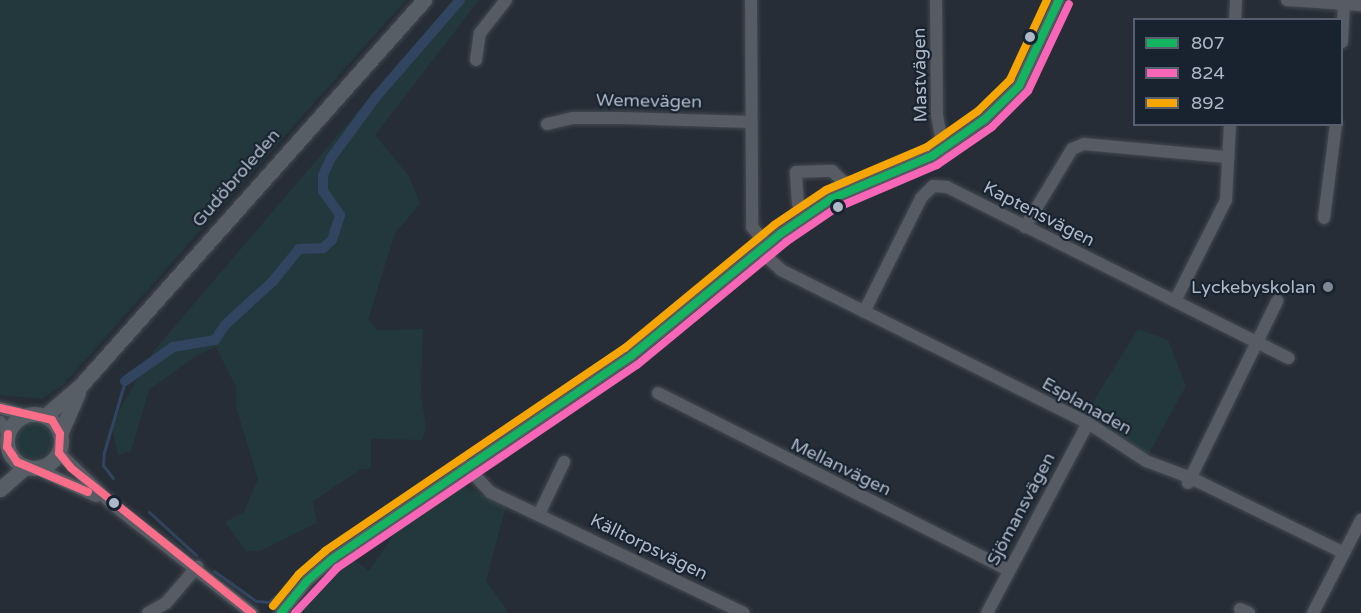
<!DOCTYPE html>
<meta charset="utf-8">
<style>
body{margin:0}
#map{position:relative;width:1361px;height:613px;overflow:hidden;background:#262d36;font-family:"Varela Round",sans-serif}
div>[style]{position:absolute}
.green>*{inset:0;background:#23383c}
.round{border-radius:50%}
.stream>*{height:3px;margin:-1.5px;padding:0 1.5px;transform-origin:1.5px;border-radius:1.5px;background:#314561}
.canal>*{height:10px;margin:-5px;padding:0 5px;transform-origin:5px;border-radius:5px;background:#314561}
.roads{filter:drop-shadow(0 0 2px #444950) drop-shadow(0 0 2px #444950)}
.minor>*{height:12px;margin:-6px;padding:0 6px;transform-origin:6px;border-radius:6px;background:#565b64}
.major>*{height:15px;margin:-7.5px;padding:0 7.5px;transform-origin:7.5px;border-radius:7.5px;background:#585e66}
.major>.ring{margin:-7.5px;padding:0;box-sizing:content-box;background:none;border:15px solid #585e66;border-radius:50%}
.bus-1>*{height:8px;margin:-4px;padding:0 4px;transform-origin:4px;border-radius:4px;background:#13b361}
.bus-2>*{height:8px;margin:-4px;padding:0 4px;transform-origin:4px;border-radius:4px;background:#fa66b7}
.bus-3>*{height:8px;margin:-4px;padding:0 4px;transform-origin:4px;border-radius:4px;background:#f7a600}
.bus-4>*{height:8px;margin:-4px;padding:0 4px;transform-origin:4px;border-radius:4px;background:#fb6d88}
.dots>*{width:16px;height:16px;translate:-50% -50%;box-sizing:border-box;border:3px solid #192330;border-radius:50%}
span{translate:-50% -50%;white-space:nowrap;text-align:center;line-height:1.15;-webkit-text-stroke:4.5px #192330;paint-order:stroke}
.street-label{font-size:18px;color:#aeb9c8}
.poi-label{font-size:18px;color:#aeb9c8}
.right{translate:-100% -50%;text-align:right}
.legend{position:absolute;left:1133px;top:18px;width:210px;height:108px;box-sizing:border-box;background:#192330;border:2px solid #555f6d;margin:0;padding:8px 10px;list-style:none;font-size:18px;color:#aeb9c8}
.legend li{display:flex;align-items:center;gap:12px;height:30px}
.legend b{width:30px;border:2px solid #555f6d}
</style>
<div id="map">
<div class="green">
<i style="clip-path:polygon(0 0,406px 0,63px 385px,42px 399px,0 395px)"></i>
<i style="clip-path:polygon(453px 0,479px 0,375px 135px,409px 176px,420px 204px,395px 233px,368px 320px,378px 330px,423px 329px,421px 393px,426px 429px,422px 440px,371px 439px,371px 468px,360px 470px,313px 501px,317px 523px,260px 551px,246px 551px,225px 522px,244px 512px,258px 479px,236px 407px,236px 387px,216px 347px,197px 355px,149px 390px,131px 451px,118px 455px,111px 425px,153px 352px)"></i>
<i style="clip-path:polygon(1138px 329px,1168px 340px,1186px 386px,1148px 455px,1085px 415px)"></i>
<i class="round" style="left:16px;top:422px;width:36px;height:36px"></i>
<i style="clip-path:polygon(463px 485px,506px 506px,486px 581px,509px 613px,297px 613px,320px 581px,349px 556px,369px 571px,397px 530px)"></i>
</div>
<div class="stream">
<i style="left:113px;top:478px;width:16px;rotate:-128deg"></i>
<i style="left:103px;top:465px;width:13px;rotate:-86deg"></i>
<i style="left:104px;top:452px;width:74px;rotate:-73.5deg"></i>
<i style="left:149px;top:512px;width:64px;rotate:42.5deg"></i>
<i style="left:214px;top:571px;width:52px;rotate:35.5deg"></i>
<i style="left:256px;top:601px;width:13px;rotate:4deg"></i>
<i style="left:269px;top:602px;width:88px;rotate:-41.3deg"></i>
</div>
<div class="canal">
<i style="left:125px;top:381px;width:59px;rotate:-35.3deg"></i>
<i style="left:173px;top:347px;width:43px;rotate:-9.5deg"></i>
<i style="left:215px;top:340px;width:18px;rotate:-56deg"></i>
<i style="left:225px;top:325px;width:65px;rotate:-42.5deg"></i>
<i style="left:273px;top:281px;width:41px;rotate:-50.9deg"></i>
<i style="left:299px;top:249px;width:24px;rotate:-2deg"></i>
<i style="left:323px;top:248px;width:12px;rotate:-42deg"></i>
<i style="left:332px;top:240px;width:26px;rotate:-72deg"></i>
<i style="left:340px;top:215px;width:29px;rotate:-125deg"></i>
<i style="left:323px;top:191px;width:16px;rotate:-90deg"></i>
<i style="left:323px;top:175px;width:19px;rotate:-65deg"></i>
<i style="left:331px;top:158px;width:76px;rotate:-53.6deg"></i>
<i style="left:376px;top:97px;width:128px;rotate:-49.1deg"></i>
</div>
<div class="roads">
<div class="minor">
<i style="left:751px;top:0;width:227px;rotate:89.7deg"></i>
<i style="left:752px;top:227px;width:23px;rotate:49deg"></i>
<i style="left:936px;top:0;width:115px;rotate:89.5deg"></i>
<i style="left:937px;top:115px;width:35px;rotate:80deg"></i>
<i style="left:1287px;top:0;width:74px;rotate:3.9deg"></i>
<i style="left:1235px;top:20px;width:20px;rotate:-87deg"></i>
<i style="left:1342px;top:42px;width:38px;rotate:-87deg"></i>
<i style="left:476px;top:60px;width:27px;rotate:-82deg"></i>
<i style="left:480px;top:33px;width:42px;rotate:-51.8deg"></i>
<i style="left:547px;top:124px;width:26px;rotate:-13deg"></i>
<i style="left:572px;top:118px;width:50px"></i>
<i style="left:622px;top:118px;width:128px;rotate:1.8deg"></i>
<i style="left:798px;top:204px;width:32px;rotate:-94deg"></i>
<i style="left:796px;top:172px;width:36px;rotate:-2deg"></i>
<i style="left:832px;top:171px;width:16px;rotate:43deg"></i>
<i style="left:1324px;top:218px;width:95px;rotate:-82.7deg"></i>
<i style="left:1025px;top:227px;width:91px;rotate:-58.9deg"></i>
<i style="left:1072px;top:149px;width:13px;rotate:-23deg"></i>
<i style="left:1084px;top:144px;width:145px;rotate:5.2deg"></i>
<i style="left:759px;top:250px;width:30px;rotate:42deg"></i>
<i style="left:781px;top:270px;width:343px;rotate:26.5deg"></i>
<i style="left:1088px;top:423px;width:69px;rotate:33.2deg"></i>
<i style="left:1146px;top:461px;width:48px;rotate:20.7deg"></i>
<i style="left:1191px;top:478px;width:168px;rotate:26.1deg"></i>
<i style="left:1175px;top:301px;width:113px;rotate:-63.2deg"></i>
<i style="left:1226px;top:200px;width:76px;rotate:-87deg"></i>
<i style="left:864px;top:312px;width:127px;rotate:-63.4deg"></i>
<i style="left:921px;top:198px;width:17px;rotate:-45deg"></i>
<i style="left:933px;top:186px;width:14px;rotate:4deg"></i>
<i style="left:947px;top:187px;width:382px;rotate:26.6deg"></i>
<i style="left:658px;top:393px;width:393px;rotate:26.8deg"></i>
<i style="left:0;top:408px;width:28px;rotate:15deg"></i>
<i style="left:0;top:422px;width:14px;rotate:56deg"></i>
<i style="left:59px;top:453px;width:72px;rotate:43.9deg"></i>
<i style="left:111px;top:503px;width:179px;rotate:38deg"></i>
<i style="left:466px;top:466px;width:35px;rotate:47deg"></i>
<i style="left:490px;top:492px;width:281px;rotate:25.5deg"></i>
<i style="left:37px;top:469px;width:65px;rotate:24.6deg"></i>
<i style="left:1188px;top:483px;width:203px;rotate:-63.9deg"></i>
<i style="left:539px;top:514px;width:58px;rotate:-64.3deg"></i>
<i style="left:1240px;top:609px;width:10px;rotate:24deg"></i>
<i style="left:148px;top:613px;width:21px;rotate:-29deg"></i>
<i style="left:166px;top:603px;width:48px;rotate:-49.3deg"></i>
<i style="left:281px;top:613px;width:41px;rotate:-50.9deg"></i>
<i style="left:307px;top:581px;width:32px;rotate:-41deg"></i>
<i style="left:331px;top:560px;width:363px;rotate:-34.2deg"></i>
<i style="left:631px;top:356px;width:193px;rotate:-39.3deg"></i>
<i style="left:780px;top:234px;width:62px;rotate:-34.5deg"></i>
<i style="left:831px;top:199px;width:110px;rotate:-23.1deg"></i>
<i style="left:932px;top:156px;width:65px;rotate:-34.9deg"></i>
<i style="left:985px;top:119px;width:47px;rotate:-44.1deg"></i>
<i style="left:1019px;top:86px;width:95px;rotate:-65.1deg"></i>
<i style="left:987px;top:613px;width:215px;rotate:-62deg"></i>
<i style="left:1313px;top:613px;width:105px;rotate:-62.7deg"></i>
</div>
<div class="major">
<i class="ring" style="left:7px;top:414px;width:39px;height:39px"></i>
<i style="left:45px;top:416px;width:48px;rotate:-40.7deg"></i>
<i style="left:81px;top:385px;width:516px;rotate:-48.3deg"></i>
<i style="left:60px;top:434px;width:45px;rotate:-66.3deg"></i>
<i style="left:0;top:489px;width:33px;rotate:-41deg"></i>
</div>
</div>
<div class="bus-1">
<i style="left:281px;top:613px;width:41px;rotate:-50.9deg"></i>
<i style="left:307px;top:581px;width:32px;rotate:-41deg"></i>
<i style="left:331px;top:560px;width:363px;rotate:-34.2deg"></i>
<i style="left:631px;top:356px;width:193px;rotate:-39.3deg"></i>
<i style="left:780px;top:234px;width:62px;rotate:-34.5deg"></i>
<i style="left:831px;top:199px;width:110px;rotate:-23.1deg"></i>
<i style="left:932px;top:156px;width:65px;rotate:-34.9deg"></i>
<i style="left:985px;top:119px;width:47px;rotate:-44.1deg"></i>
<i style="left:1019px;top:86px;width:95px;rotate:-65.1deg"></i>
</div>
<div class="bus-2">
<i style="left:295px;top:613px;width:62px;rotate:-47deg"></i>
<i style="left:337px;top:568px;width:362px;rotate:-34.1deg"></i>
<i style="left:637px;top:365px;width:193px;rotate:-39.5deg"></i>
<i style="left:786px;top:242px;width:60px;rotate:-34.2deg"></i>
<i style="left:836px;top:208px;width:110px;rotate:-23.1deg"></i>
<i style="left:937px;top:165px;width:67px;rotate:-34.6deg"></i>
<i style="left:992px;top:127px;width:51px;rotate:-45deg"></i>
<i style="left:1028px;top:91px;width:96px;rotate:-64.8deg"></i>
</div>
<div class="bus-3">
<i style="left:273px;top:606px;width:41px;rotate:-50.9deg"></i>
<i style="left:299px;top:574px;width:35px;rotate:-41deg"></i>
<i style="left:325px;top:551px;width:362px;rotate:-34.1deg"></i>
<i style="left:625px;top:348px;width:193px;rotate:-39.5deg"></i>
<i style="left:774px;top:225px;width:63px;rotate:-33.9deg"></i>
<i style="left:826px;top:190px;width:110px;rotate:-23.1deg"></i>
<i style="left:927px;top:147px;width:62px;rotate:-35.2deg"></i>
<i style="left:978px;top:111px;width:45px;rotate:-44.1deg"></i>
<i style="left:1010px;top:80px;width:88px;rotate:-65.2deg"></i>
</div>
<div class="bus-4">
<i style="left:0;top:408px;width:53px;rotate:13deg"></i>
<i style="left:52px;top:420px;width:16px;rotate:60deg"></i>
<i style="left:60px;top:434px;width:19px;rotate:93deg"></i>
<i style="left:59px;top:453px;width:19px;rotate:51deg"></i>
<i style="left:71px;top:468px;width:232px;rotate:38.7deg"></i>
<i style="left:8px;top:434px;width:13px;rotate:94deg"></i>
<i style="left:7px;top:447px;width:18px;rotate:56deg"></i>
<i style="left:17px;top:462px;width:77px;rotate:22.9deg"></i>
</div>
<div class="dots">
<i style="left:1030px;top:37px;background:#aeb9c8"></i>
<i style="left:838px;top:207px;background:#aeb9c8"></i>
<i style="left:1328px;top:287px;background:#7e8895"></i>
<i style="left:114px;top:503px;background:#aeb9c8"></i>
</div>
<div class="street-label">
<span style="left:920px;top:75px;rotate:-91deg">Mastvägen</span>
<span style="left:649px;top:101px;rotate:1deg">Wemevägen</span>
<span style="left:236px;top:178px;rotate:-49deg">Gudöbroleden</span>
<span style="left:1039px;top:214px;rotate:27deg">Kaptensvägen</span>
<span style="left:1087px;top:406px;rotate:29deg">Esplanaden</span>
<span style="left:841px;top:467px;rotate:26deg">Mellanvägen</span>
<span style="left:1021px;top:509px;rotate:-62deg">Sjömansvägen</span>
<span style="left:649px;top:547px;rotate:26deg">Källtorpsvägen</span>
</div>
<div class="poi-label">
<span class="right" style="left:1316px;top:287px">Lyckebyskolan</span>
</div>
<ul class="legend">
<li><b style="height:8px;background:#13b361"></b>807</li>
<li><b style="height:8px;background:#fa66b7"></b>824</li>
<li><b style="height:8px;background:#f7a600"></b>892</li>
</ul>
</div>
